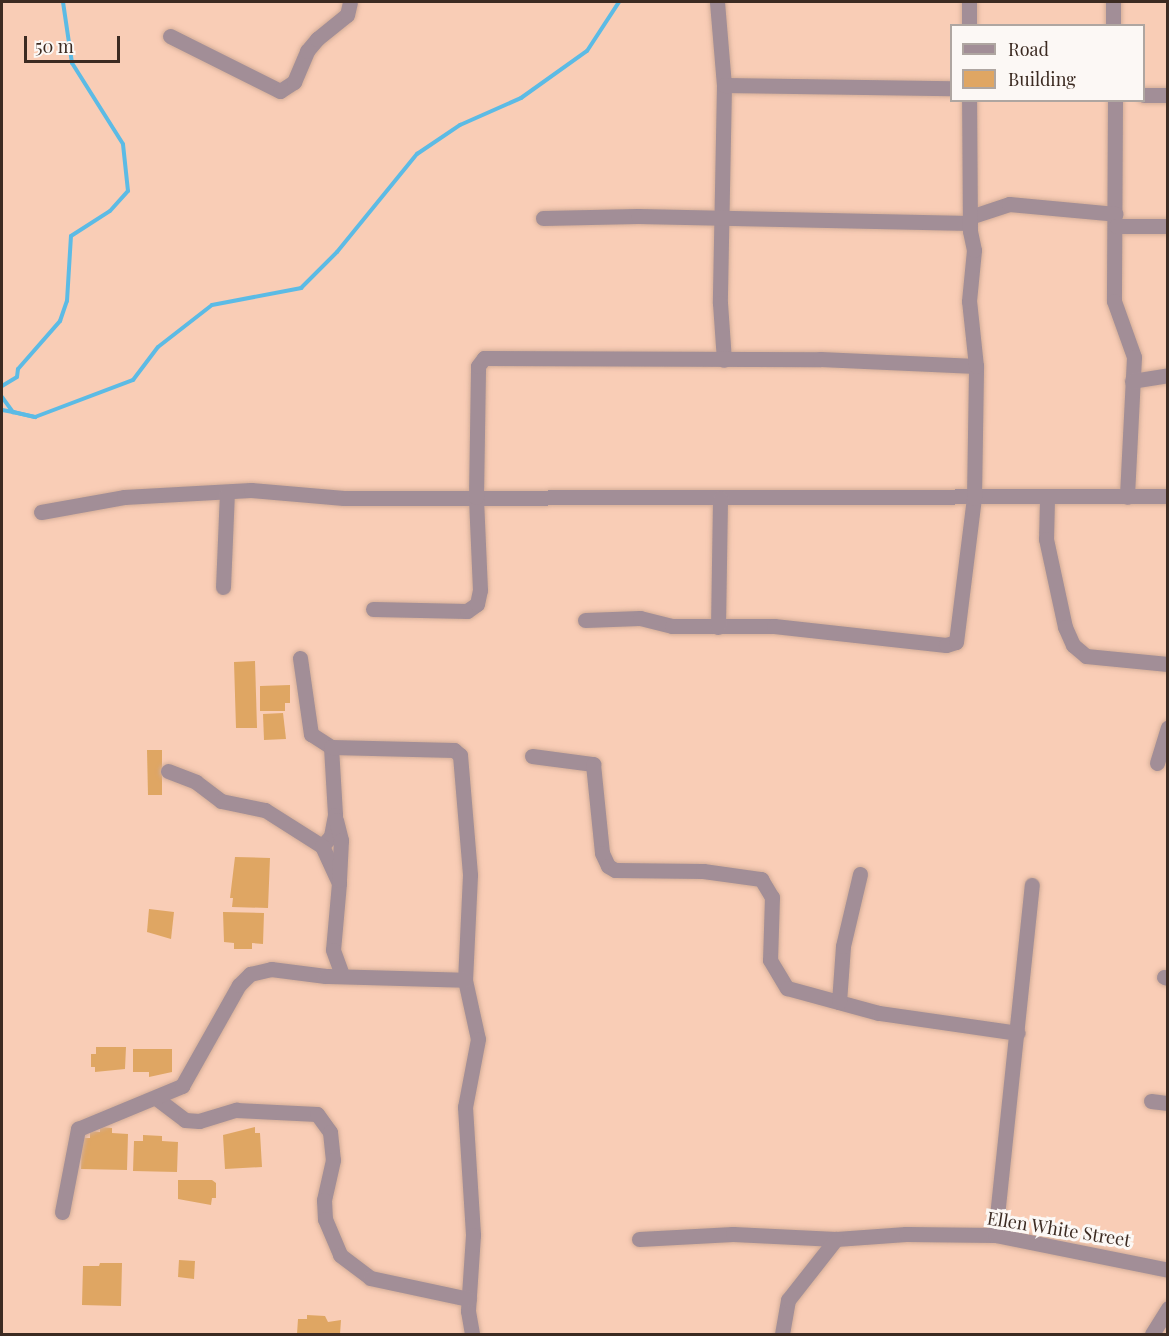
<!DOCTYPE html>
<style>
body{margin:0}
#map{position:relative;width:1169px;height:1336px;overflow:hidden;background:#f9cdb6;font-family:"Playfair Display",serif}
div>[style]{position:absolute}
.stream>*{height:4px;margin:-2px;padding:0 2px;transform-origin:2px;border-radius:2px;background:#5cbbe5}
.building>*{inset:0;background:#dfa663}
.roads{filter:drop-shadow(0 0 2px #d3ad98) drop-shadow(0 0 2px #d3ad98)}
.minor>*{height:15px;margin:-7.5px;padding:0 7.5px;transform-origin:7.5px;border-radius:7.5px;background:#a28e97}
span{translate:-50% -50%;white-space:nowrap;text-align:center;line-height:1.15;-webkit-text-stroke:6px #fcf8f5;paint-order:stroke}
.street-label{font-size:18px;color:#3c2b22}
.frame{position:absolute;inset:0;border:3px solid #3c2b22;pointer-events:none}
.legend{position:absolute;left:950px;top:24px;width:195px;height:78px;box-sizing:border-box;background:#fcf8f5;border:2px solid #afa6a1;margin:0;padding:8px 10px;list-style:none;font-size:18px;color:#3c2b22}
.legend li{display:flex;align-items:center;gap:12px;height:30px}
.legend b{width:30px;border:2px solid #afa6a1}
.scale{position:absolute;left:24px;top:36px;width:96px;height:27px;box-sizing:border-box;border:3px solid #3c2b22;border-top:0;padding-left:8px;font-size:18px;line-height:21px;white-space:nowrap;color:#3c2b22;-webkit-text-stroke:4px #fcf8f5;paint-order:stroke}
</style>
<div id="map">
<div class="stream">
<i style="left:2px;top:386px;width:17px;rotate:-31deg"></i>
<i style="left:17px;top:377px;width:8px;rotate:-83deg"></i>
<i style="left:18px;top:369px;width:64px;rotate:-48.8deg"></i>
<i style="left:60px;top:321px;width:21px;rotate:-71deg"></i>
<i style="left:67px;top:301px;width:65px;rotate:-86.5deg"></i>
<i style="left:71px;top:236px;width:46px;rotate:-32.7deg"></i>
<i style="left:110px;top:211px;width:27px;rotate:-48deg"></i>
<i style="left:128px;top:191px;width:47px;rotate:-96.1deg"></i>
<i style="left:123px;top:144px;width:96px;rotate:-122.2deg"></i>
<i style="left:72px;top:63px;width:62px;rotate:-98.4deg"></i>
<i style="left:2px;top:397px;width:19px;rotate:54deg"></i>
<i style="left:13px;top:412px;width:23px;rotate:13deg"></i>
<i style="left:35px;top:417px;width:23px;rotate:-167deg"></i>
<i style="left:13px;top:412px;width:11px;rotate:-170deg"></i>
<i style="left:35px;top:417px;width:105px;rotate:-20.7deg"></i>
<i style="left:133px;top:380px;width:41px;rotate:-52.9deg"></i>
<i style="left:158px;top:347px;width:68px;rotate:-37.9deg"></i>
<i style="left:212px;top:305px;width:91px;rotate:-10.8deg"></i>
<i style="left:301px;top:288px;width:51px;rotate:-45deg"></i>
<i style="left:337px;top:252px;width:127px;rotate:-50.8deg"></i>
<i style="left:417px;top:154px;width:52px;rotate:-34deg"></i>
<i style="left:460px;top:125px;width:67px;rotate:-23.9deg"></i>
<i style="left:521px;top:98px;width:81px;rotate:-35.5deg"></i>
<i style="left:587px;top:51px;width:59px;rotate:-56.9deg"></i>
</div>
<div class="building">
<i style="clip-path:polygon(255px 661px,257px 728px,236px 728px,234px 662px)"></i>
<i style="clip-path:polygon(290px 685px,290px 703px,285px 703px,285px 711px,260px 711px,260px 686px)"></i>
<i style="clip-path:polygon(283px 713px,286px 739px,264px 740px,263px 714px)"></i>
<i style="clip-path:polygon(147px 750px,162px 750px,162px 795px,148px 795px)"></i>
<i style="clip-path:polygon(235px 857px,270px 858px,268px 908px,232px 907px,233px 898px,230px 898px)"></i>
<i style="clip-path:polygon(149px 909px,174px 912px,171px 939px,147px 932px)"></i>
<i style="clip-path:polygon(223px 912px,264px 913px,263px 944px,252px 943px,252px 949px,234px 949px,234px 943px,224px 942px)"></i>
<i style="clip-path:polygon(96px 1047px,126px 1047px,125px 1069px,95px 1072px,95px 1067px,91px 1067px,91px 1054px,96px 1054px)"></i>
<i style="clip-path:polygon(133px 1049px,172px 1049px,172px 1072px,149px 1077px,149px 1072px,133px 1072px)"></i>
<i style="clip-path:polygon(100px 1127px,112px 1128px,112px 1133px,128px 1134px,127px 1170px,81px 1169px,82px 1138px,90px 1138px,90px 1131px,100px 1132px)"></i>
<i style="clip-path:polygon(255px 1127px,255px 1133px,260px 1133px,262px 1167px,225px 1169px,223px 1135px)"></i>
<i style="clip-path:polygon(143px 1135px,162px 1136px,162px 1141px,178px 1142px,177px 1172px,133px 1171px,134px 1141px,143px 1141px)"></i>
<i style="clip-path:polygon(178px 1180px,212px 1180px,216px 1183px,216px 1198px,212px 1198px,211px 1205px,178px 1199px)"></i>
<i style="clip-path:polygon(179px 1260px,195px 1261px,194px 1279px,178px 1277px)"></i>
<i style="clip-path:polygon(100px 1263px,122px 1263px,121px 1306px,82px 1305px,83px 1266px,99px 1266px)"></i>
<i style="clip-path:polygon(307px 1315px,325px 1316px,328px 1322px,341px 1320px,340px 1334px,297px 1334px,298px 1319px,307px 1319px)"></i>
</div>
<div class="roads">
<div class="minor">
<i style="left:717px;top:2px;width:83px;rotate:85.2deg"></i>
<i style="left:724px;top:85px;width:218px;rotate:91.1deg"></i>
<i style="left:720px;top:303px;width:57px;rotate:86deg"></i>
<i style="left:969px;top:2px;width:24px;rotate:90deg"></i>
<i style="left:1113px;top:2px;width:24px;rotate:90deg"></i>
<i style="left:170px;top:36px;width:123px;rotate:26.6deg"></i>
<i style="left:280px;top:91px;width:17px;rotate:-33deg"></i>
<i style="left:294px;top:82px;width:34px;rotate:-67deg"></i>
<i style="left:307px;top:51px;width:16px;rotate:-50deg"></i>
<i style="left:317px;top:39px;width:38px;rotate:-39deg"></i>
<i style="left:347px;top:15px;width:13px;rotate:-77deg"></i>
<i style="left:724px;top:85px;width:228px;rotate:0.8deg"></i>
<i style="left:1144px;top:95px;width:24px"></i>
<i style="left:1115px;top:100px;width:201px;rotate:90.3deg"></i>
<i style="left:1114px;top:301px;width:59px;rotate:70.3deg"></i>
<i style="left:1134px;top:357px;width:140px;rotate:92.9deg"></i>
<i style="left:970px;top:217px;width:41px;rotate:-18.4deg"></i>
<i style="left:1009px;top:204px;width:107px;rotate:5.3deg"></i>
<i style="left:543px;top:218px;width:95px;rotate:-1.2deg"></i>
<i style="left:638px;top:216px;width:332px;rotate:1.2deg"></i>
<i style="left:1116px;top:226px;width:52px"></i>
<i style="left:1132px;top:381px;width:36px;rotate:-9deg"></i>
<i style="left:1047px;top:499px;width:40px;rotate:91.4deg"></i>
<i style="left:1046px;top:539px;width:90px;rotate:77.8deg"></i>
<i style="left:1065px;top:627px;width:20px;rotate:66deg"></i>
<i style="left:1073px;top:645px;width:17px;rotate:40deg"></i>
<i style="left:1086px;top:656px;width:82px;rotate:5.6deg"></i>
<i style="left:41px;top:512px;width:84px;rotate:-10.2deg"></i>
<i style="left:124px;top:497px;width:127px;rotate:-3.2deg"></i>
<i style="left:251px;top:490px;width:93px;rotate:4.9deg"></i>
<i style="left:344px;top:498px;width:824px;rotate:-0.14deg"></i>
<i style="left:223px;top:587px;width:95px;rotate:-87.6deg"></i>
<i style="left:373px;top:609px;width:94px;rotate:1.2deg"></i>
<i style="left:467px;top:611px;width:12px;rotate:-35deg"></i>
<i style="left:477px;top:604px;width:14px;rotate:-78deg"></i>
<i style="left:480px;top:590px;width:93px;rotate:-92.5deg"></i>
<i style="left:476px;top:497px;width:131px;rotate:-89.1deg"></i>
<i style="left:478px;top:366px;width:10px;rotate:-53deg"></i>
<i style="left:484px;top:358px;width:336px;rotate:0.2deg"></i>
<i style="left:820px;top:359px;width:156px;rotate:2.6deg"></i>
<i style="left:585px;top:620px;width:55px;rotate:-2.1deg"></i>
<i style="left:640px;top:618px;width:33px;rotate:14deg"></i>
<i style="left:672px;top:626px;width:102px"></i>
<i style="left:774px;top:626px;width:173px;rotate:6.3deg"></i>
<i style="left:946px;top:645px;width:10px;rotate:-17deg"></i>
<i style="left:956px;top:642px;width:145px;rotate:-82.9deg"></i>
<i style="left:974px;top:498px;width:132px;rotate:-89.1deg"></i>
<i style="left:976px;top:366px;width:65px;rotate:-96.1deg"></i>
<i style="left:969px;top:301px;width:51px;rotate:-84.4deg"></i>
<i style="left:974px;top:250px;width:19px;rotate:-102deg"></i>
<i style="left:970px;top:231px;width:131px;rotate:-90.4deg"></i>
<i style="left:718px;top:627px;width:129px;rotate:-89.1deg"></i>
<i style="left:300px;top:658px;width:77px;rotate:81.8deg"></i>
<i style="left:311px;top:734px;width:24px;rotate:33deg"></i>
<i style="left:331px;top:747px;width:68px;rotate:86.6deg"></i>
<i style="left:335px;top:815px;width:21px;rotate:101deg"></i>
<i style="left:331px;top:836px;width:13px;rotate:132deg"></i>
<i style="left:331px;top:747px;width:123px;rotate:1.4deg"></i>
<i style="left:454px;top:750px;width:8px;rotate:40deg"></i>
<i style="left:460px;top:755px;width:120px;rotate:85.2deg"></i>
<i style="left:470px;top:875px;width:105px;rotate:92.7deg"></i>
<i style="left:465px;top:980px;width:60px;rotate:77.6deg"></i>
<i style="left:478px;top:1039px;width:69px;rotate:100.8deg"></i>
<i style="left:465px;top:1107px;width:128px;rotate:86.4deg"></i>
<i style="left:473px;top:1235px;width:76px;rotate:93.8deg"></i>
<i style="left:468px;top:1311px;width:23px;rotate:80deg"></i>
<i style="left:532px;top:756px;width:62px;rotate:7.5deg"></i>
<i style="left:593px;top:764px;width:89px;rotate:84.2deg"></i>
<i style="left:602px;top:853px;width:14px;rotate:65deg"></i>
<i style="left:608px;top:866px;width:8px;rotate:30deg"></i>
<i style="left:615px;top:870px;width:88px;rotate:0.7deg"></i>
<i style="left:703px;top:871px;width:59px;rotate:7.9deg"></i>
<i style="left:761px;top:879px;width:21px;rotate:59deg"></i>
<i style="left:772px;top:897px;width:63px;rotate:91.8deg"></i>
<i style="left:770px;top:960px;width:33px;rotate:59deg"></i>
<i style="left:787px;top:988px;width:95px;rotate:15.2deg"></i>
<i style="left:879px;top:1013px;width:140px;rotate:8.2deg"></i>
<i style="left:1157px;top:763px;width:37px;rotate:-73deg"></i>
<i style="left:168px;top:771px;width:30px;rotate:21deg"></i>
<i style="left:196px;top:782px;width:31px;rotate:37deg"></i>
<i style="left:221px;top:801px;width:45px;rotate:11.6deg"></i>
<i style="left:265px;top:810px;width:67px;rotate:32.3deg"></i>
<i style="left:322px;top:846px;width:41px;rotate:65.3deg"></i>
<i style="left:339px;top:883px;width:67px;rotate:95.1deg"></i>
<i style="left:333px;top:950px;width:27px;rotate:70deg"></i>
<i style="left:336px;top:820px;width:21px;rotate:76deg"></i>
<i style="left:341px;top:840px;width:40px;rotate:92.9deg"></i>
<i style="left:1164px;top:977px;width:4px;rotate:14deg"></i>
<i style="left:839px;top:1002px;width:56px;rotate:-85.9deg"></i>
<i style="left:843px;top:946px;width:74px;rotate:-76.7deg"></i>
<i style="left:156px;top:1098px;width:36px;rotate:37deg"></i>
<i style="left:185px;top:1120px;width:14px;rotate:4deg"></i>
<i style="left:199px;top:1121px;width:39px;rotate:-17deg"></i>
<i style="left:236px;top:1110px;width:81px;rotate:2.8deg"></i>
<i style="left:317px;top:1114px;width:22px;rotate:54deg"></i>
<i style="left:330px;top:1132px;width:28px;rotate:84deg"></i>
<i style="left:333px;top:1160px;width:41px;rotate:102.7deg"></i>
<i style="left:324px;top:1200px;width:19px;rotate:87deg"></i>
<i style="left:325px;top:1219px;width:39px;rotate:67deg"></i>
<i style="left:340px;top:1255px;width:38px;rotate:37deg"></i>
<i style="left:370px;top:1278px;width:101px;rotate:12deg"></i>
<i style="left:1151px;top:1101px;width:17px;rotate:7deg"></i>
<i style="left:62px;top:1212px;width:85px;rotate:-79.1deg"></i>
<i style="left:78px;top:1129px;width:113px;rotate:-22.5deg"></i>
<i style="left:182px;top:1086px;width:116px;rotate:-60.6deg"></i>
<i style="left:239px;top:985px;width:16px;rotate:-45deg"></i>
<i style="left:250px;top:974px;width:22px;rotate:-13deg"></i>
<i style="left:271px;top:969px;width:55px;rotate:7.3deg"></i>
<i style="left:326px;top:976px;width:139px;rotate:1.6deg"></i>
<i style="left:995px;top:1235px;width:352px;rotate:-84deg"></i>
<i style="left:639px;top:1239px;width:94px;rotate:-3deg"></i>
<i style="left:733px;top:1234px;width:103px;rotate:2.8deg"></i>
<i style="left:836px;top:1239px;width:70px;rotate:-4.1deg"></i>
<i style="left:906px;top:1234px;width:89px;rotate:0.6deg"></i>
<i style="left:995px;top:1235px;width:177px;rotate:11.4deg"></i>
<i style="left:782px;top:1334px;width:35px;rotate:-80deg"></i>
<i style="left:788px;top:1300px;width:78px;rotate:-51.8deg"></i>
<i style="left:1152px;top:1334px;width:31px;rotate:-58deg"></i>
</div>
</div>
<div class="street-label">
<span style="left:1059px;top:1229px;rotate:9deg">Ellen White Street</span>
</div>
<div class="frame"></div>
<ul class="legend">
<li><b style="height:8px;background:#a28e97"></b>Road</li>
<li><b style="height:16px;background:#dfa663"></b>Building</li>
</ul>
<div class="scale">50 m</div>
</div>
